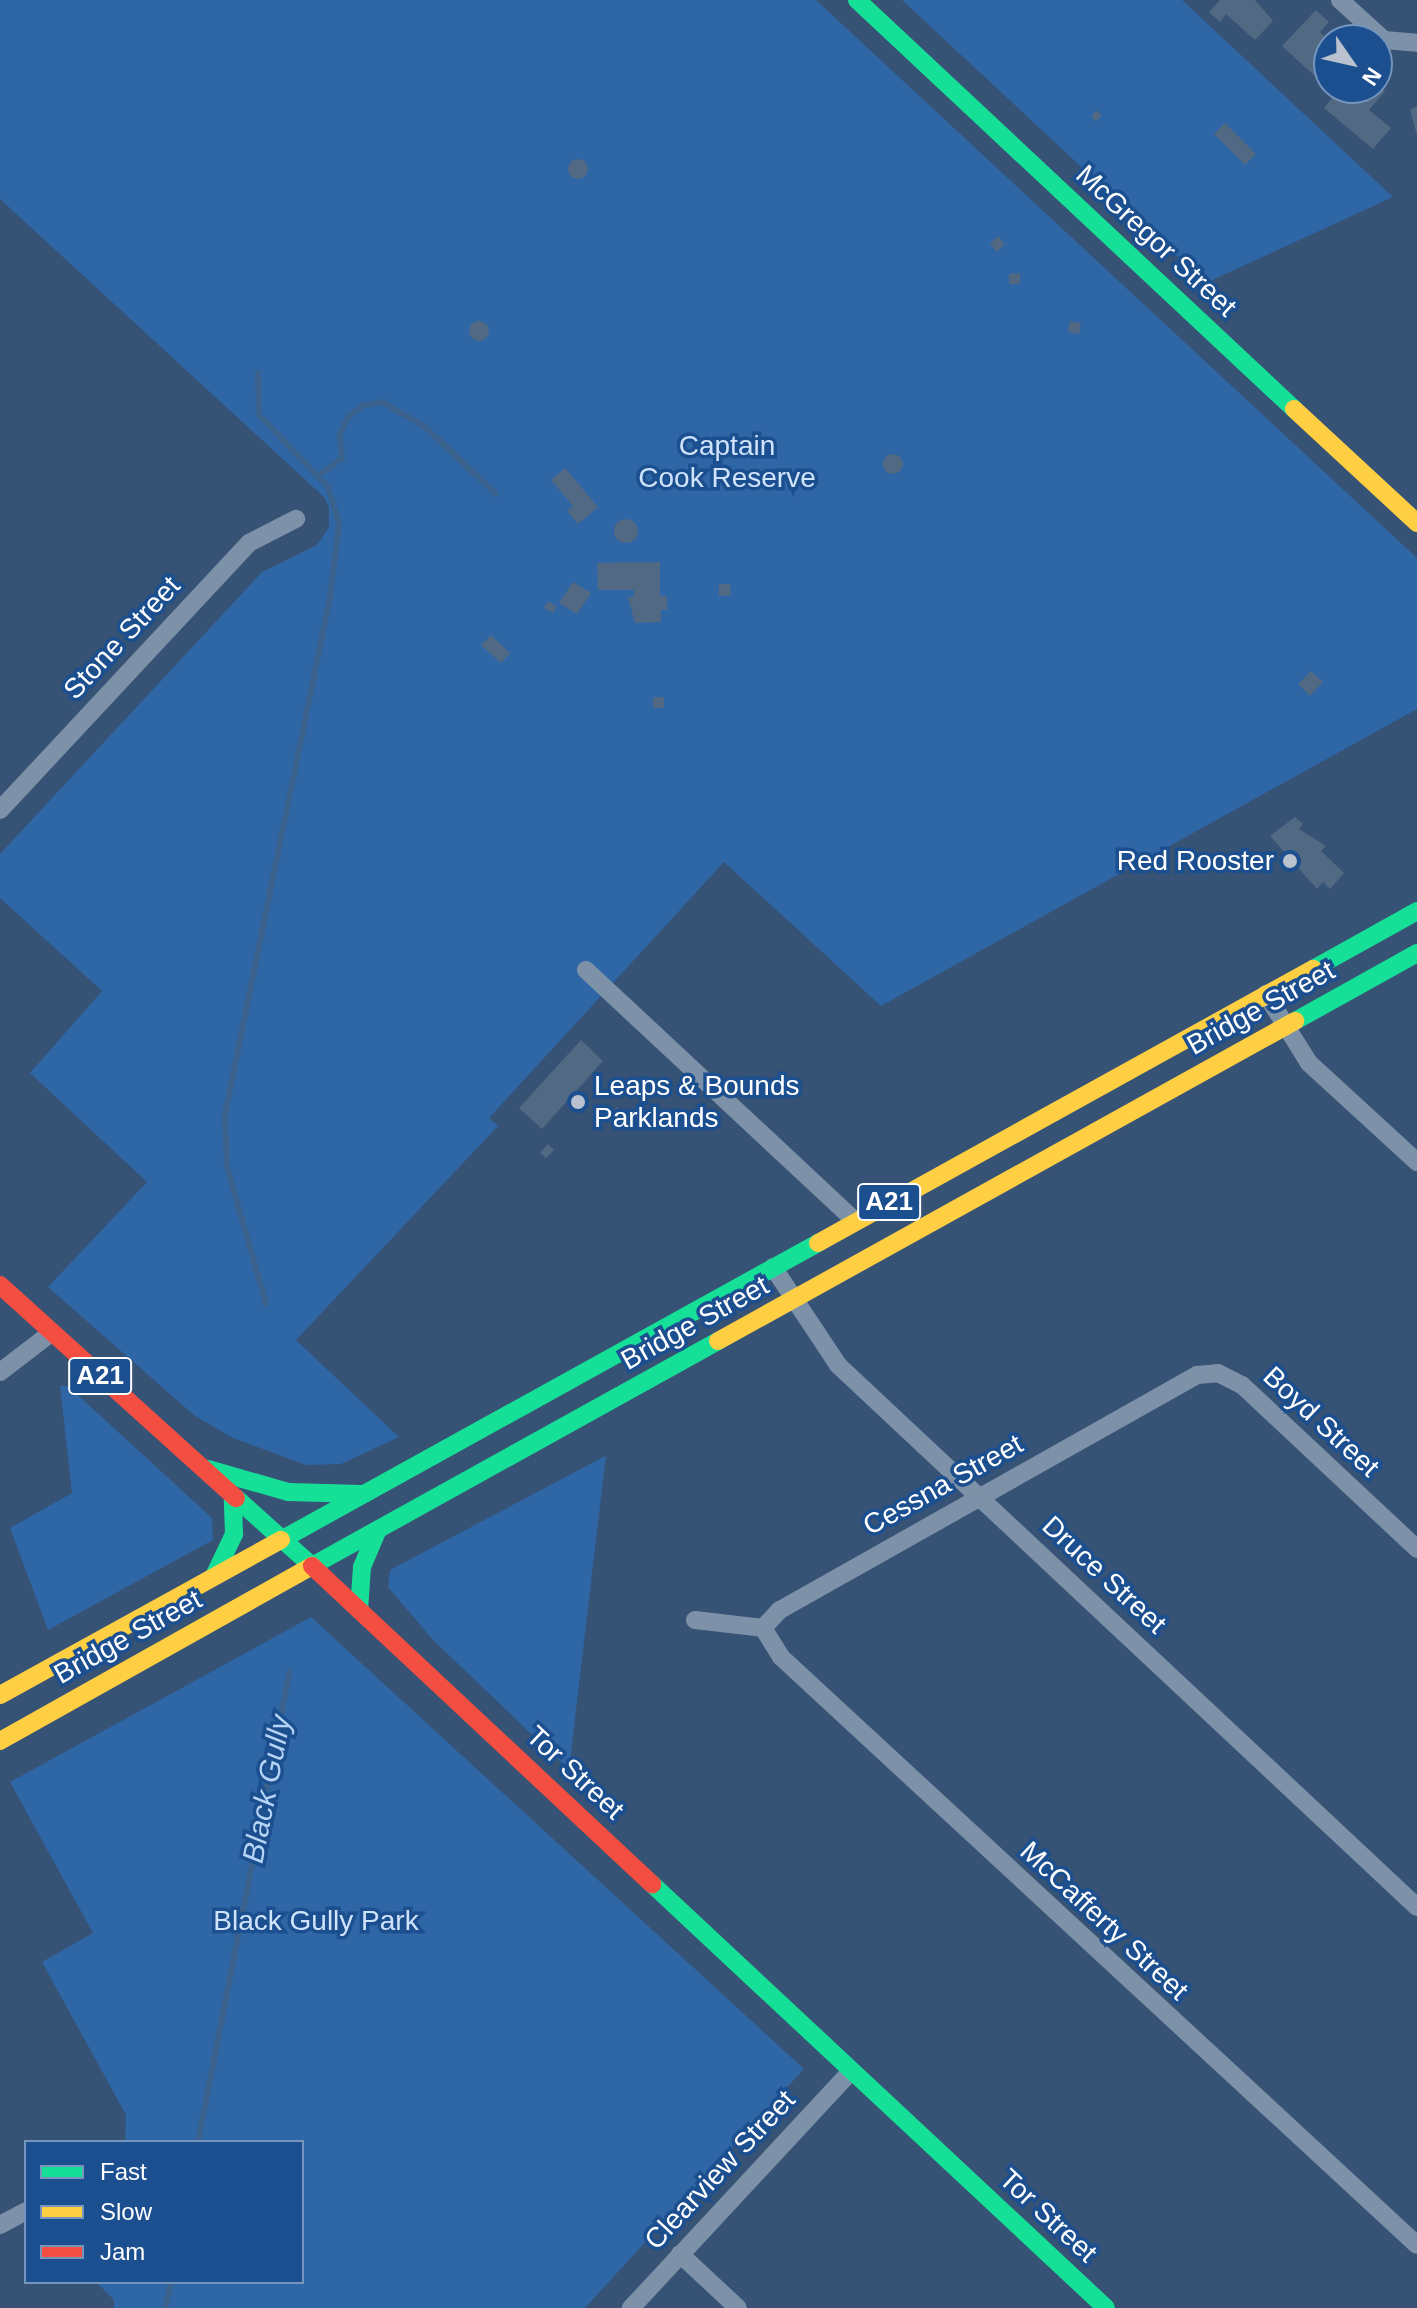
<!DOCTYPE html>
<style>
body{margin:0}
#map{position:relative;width:1417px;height:2308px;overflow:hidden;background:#365274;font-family:Arial,sans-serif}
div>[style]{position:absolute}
.green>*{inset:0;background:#2f66a5}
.stream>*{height:6px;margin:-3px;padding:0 3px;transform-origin:3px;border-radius:3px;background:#3b618d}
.building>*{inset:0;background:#526984}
.round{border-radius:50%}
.street>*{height:18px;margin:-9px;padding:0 9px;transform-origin:9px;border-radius:9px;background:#7d92a8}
.fast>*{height:18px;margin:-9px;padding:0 9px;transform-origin:9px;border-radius:9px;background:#16e098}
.slow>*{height:18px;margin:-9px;padding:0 9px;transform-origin:9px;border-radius:9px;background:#ffcf43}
.jam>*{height:18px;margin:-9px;padding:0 9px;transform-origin:9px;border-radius:9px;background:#f24e42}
.dots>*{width:22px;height:22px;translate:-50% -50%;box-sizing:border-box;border:4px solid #1b4f8f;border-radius:50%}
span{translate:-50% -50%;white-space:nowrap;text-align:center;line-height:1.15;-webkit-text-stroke:7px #1b4f8f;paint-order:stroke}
.shield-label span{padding:2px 6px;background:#1b4f8f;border:2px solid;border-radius:6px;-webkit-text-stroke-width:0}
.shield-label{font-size:26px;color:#fff;font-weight:700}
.street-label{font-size:28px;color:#fff}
.park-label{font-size:28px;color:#cfe3fa}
.poi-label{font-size:28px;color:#fff}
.right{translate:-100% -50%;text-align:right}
.left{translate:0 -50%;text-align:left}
.water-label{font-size:30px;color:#b5d3f5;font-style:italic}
.legend{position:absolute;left:24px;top:2140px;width:280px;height:144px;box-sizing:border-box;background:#1b4f8f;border:2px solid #7695bc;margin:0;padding:10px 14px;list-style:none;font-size:24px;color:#fff}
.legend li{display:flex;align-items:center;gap:16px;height:40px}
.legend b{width:40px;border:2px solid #7695bc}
.north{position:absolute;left:1313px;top:24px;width:80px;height:80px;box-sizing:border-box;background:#1b4f8f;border:2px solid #7695bc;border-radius:50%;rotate:124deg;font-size:22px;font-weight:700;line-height:32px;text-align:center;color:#fff}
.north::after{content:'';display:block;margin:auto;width:28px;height:36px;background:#b9c2ce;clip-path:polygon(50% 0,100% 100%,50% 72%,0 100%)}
</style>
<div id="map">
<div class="green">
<i style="clip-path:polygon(0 0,816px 0,1417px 558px,1417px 709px,881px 1006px,724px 862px,489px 1118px,498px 1126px,296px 1340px,399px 1437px,341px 1464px,306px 1465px,233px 1438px,195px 1416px,48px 1287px,147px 1182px,30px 1073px,102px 991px,0 898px,0 854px,262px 572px,317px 545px,329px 527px,329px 507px,324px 497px,0 199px)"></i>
<i style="clip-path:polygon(902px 0,1182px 0,1393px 197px,1206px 283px)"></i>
<i style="clip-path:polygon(60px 1386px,68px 1386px,212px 1518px,213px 1540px,48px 1630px,10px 1528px,72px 1493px)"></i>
<i style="clip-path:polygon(607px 1455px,606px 1455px,569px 1770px,433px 1640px,388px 1587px,390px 1570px)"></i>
<i style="clip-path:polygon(311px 1617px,804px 2069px,585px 2308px,114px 2308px,114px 2300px,96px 2282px,302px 2282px,302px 2142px,125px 2142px,126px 2115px,42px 1962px,93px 1933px,10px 1782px)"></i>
</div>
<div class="stream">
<i style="left:258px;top:373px;width:42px;rotate:88.6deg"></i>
<i style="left:259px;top:415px;width:100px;rotate:46.2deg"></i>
<i style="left:328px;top:487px;width:39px;rotate:73deg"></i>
<i style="left:339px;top:524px;width:74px;rotate:97deg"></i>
<i style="left:330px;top:597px;width:528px;rotate:101.48deg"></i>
<i style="left:225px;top:1114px;width:53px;rotate:87.8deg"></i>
<i style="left:227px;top:1167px;width:142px;rotate:74.1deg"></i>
<i style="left:318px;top:476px;width:30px;rotate:-37deg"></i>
<i style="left:342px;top:458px;width:24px;rotate:-95deg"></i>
<i style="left:340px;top:434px;width:19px;rotate:-65deg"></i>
<i style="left:348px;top:417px;width:20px;rotate:-37deg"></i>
<i style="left:364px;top:405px;width:18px;rotate:-9deg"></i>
<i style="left:382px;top:402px;width:48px;rotate:29.7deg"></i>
<i style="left:424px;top:426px;width:98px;rotate:43.3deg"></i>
<i style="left:198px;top:2142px;width:479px;rotate:-79deg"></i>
<i style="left:165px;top:2308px;width:27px;rotate:-77deg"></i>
</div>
<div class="building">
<i style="clip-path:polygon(1220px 0,1255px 0,1273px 21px,1255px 40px,1226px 14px,1220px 22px,1209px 12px)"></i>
<i style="clip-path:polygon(1316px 10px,1329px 22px,1320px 32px,1329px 41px,1329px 89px,1282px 46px)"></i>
<i style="clip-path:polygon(1377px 84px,1385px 91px,1369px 110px,1391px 128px,1373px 149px,1324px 108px,1340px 88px)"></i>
<i style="clip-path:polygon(1417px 106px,1417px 135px,1410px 110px)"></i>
<i style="clip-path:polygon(1096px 110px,1102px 115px,1096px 122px,1091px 117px)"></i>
<i style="clip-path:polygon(1225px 123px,1256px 154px,1245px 165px,1214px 134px)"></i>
<i class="round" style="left:568px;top:159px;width:20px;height:20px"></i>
<i style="clip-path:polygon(998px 236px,1005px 244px,997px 252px,990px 244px)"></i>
<i style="clip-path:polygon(1020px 273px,1020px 284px,1009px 284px,1009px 274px)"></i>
<i style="clip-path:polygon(1070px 321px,1081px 323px,1079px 334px,1068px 332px)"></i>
<i class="round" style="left:469px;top:321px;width:20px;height:20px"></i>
<i class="round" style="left:883px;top:454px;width:20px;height:20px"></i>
<i style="clip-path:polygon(565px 468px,598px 507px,578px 524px,567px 511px,573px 506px,551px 480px)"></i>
<i class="round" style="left:614px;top:519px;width:24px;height:24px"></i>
<i style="clip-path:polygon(660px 562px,660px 596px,667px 596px,667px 610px,661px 610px,661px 622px,635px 623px,628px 597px,634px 597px,634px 590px,598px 590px,597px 563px)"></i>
<i style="clip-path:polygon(573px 582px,591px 593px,577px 614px,559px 603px)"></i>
<i style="clip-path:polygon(719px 584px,730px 584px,731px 595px,719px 596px)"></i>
<i style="clip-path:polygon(548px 601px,557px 607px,553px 613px,544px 608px)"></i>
<i style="clip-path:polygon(491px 635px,510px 653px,501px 663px,481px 645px)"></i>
<i style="clip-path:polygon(1311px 671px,1323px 682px,1310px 696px,1298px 684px)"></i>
<i style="clip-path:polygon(653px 697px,664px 697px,664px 708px,653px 708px)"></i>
<i style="clip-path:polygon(1295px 817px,1303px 824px,1299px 829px,1326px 846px,1321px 851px,1344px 873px,1330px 889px,1323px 882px,1317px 889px,1270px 836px)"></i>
<i style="clip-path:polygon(581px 1040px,603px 1061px,542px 1129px,519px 1108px)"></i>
<i style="clip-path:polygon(617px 1107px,628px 1118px,618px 1129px,607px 1119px)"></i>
<i style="clip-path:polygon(548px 1144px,554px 1150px,546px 1158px,540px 1153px)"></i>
</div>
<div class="street">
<i style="left:1340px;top:0;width:59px;rotate:42.3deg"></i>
<i style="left:1384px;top:40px;width:33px;rotate:5deg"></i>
<i style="left:0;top:810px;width:365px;rotate:-47deg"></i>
<i style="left:249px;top:543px;width:53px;rotate:-27.1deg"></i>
<i style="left:586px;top:970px;width:368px;rotate:43deg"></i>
<i style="left:1266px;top:994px;width:81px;rotate:58.1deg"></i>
<i style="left:1309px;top:1063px;width:147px;rotate:42.5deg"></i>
<i style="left:773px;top:1267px;width:118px;rotate:56.4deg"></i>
<i style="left:838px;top:1365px;width:793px;rotate:43.11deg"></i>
<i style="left:0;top:1372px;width:64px;rotate:-37.4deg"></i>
<i style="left:695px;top:1620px;width:68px;rotate:6.7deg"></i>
<i style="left:763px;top:1628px;width:34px;rotate:58deg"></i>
<i style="left:781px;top:1657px;width:866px;rotate:42.75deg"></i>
<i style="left:763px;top:1628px;width:25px;rotate:-47deg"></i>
<i style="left:780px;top:1610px;width:479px;rotate:-29.4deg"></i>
<i style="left:1197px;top:1375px;width:21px;rotate:-5deg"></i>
<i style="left:1218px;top:1373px;width:27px;rotate:27deg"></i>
<i style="left:1242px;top:1385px;width:240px;rotate:43.1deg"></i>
<i style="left:0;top:2225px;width:30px;rotate:-28deg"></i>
<i style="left:680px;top:2254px;width:79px;rotate:43deg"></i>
<i style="left:631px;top:2308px;width:323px;rotate:-47.1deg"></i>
</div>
<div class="fast">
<i style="left:857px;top:0;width:599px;rotate:43.1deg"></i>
<i style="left:1313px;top:969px;width:119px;rotate:-29.1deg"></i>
<i style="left:1295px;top:1021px;width:140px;rotate:-29.1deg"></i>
<i style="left:208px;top:1469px;width:83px;rotate:16deg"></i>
<i style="left:288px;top:1492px;width:74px;rotate:1.5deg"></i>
<i style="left:236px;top:1498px;width:102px;rotate:41.8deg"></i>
<i style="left:312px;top:1566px;width:464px;rotate:-29deg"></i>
<i style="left:281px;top:1540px;width:614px;rotate:-28.95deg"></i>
<i style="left:214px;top:1576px;width:47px;rotate:-64.5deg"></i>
<i style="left:234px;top:1534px;width:37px;rotate:-92deg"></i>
<i style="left:359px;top:1610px;width:43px;rotate:-86deg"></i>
<i style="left:362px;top:1567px;width:39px;rotate:-67deg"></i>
<i style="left:652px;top:1884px;width:621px;rotate:43.04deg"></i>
</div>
<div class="slow">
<i style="left:1294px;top:409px;width:168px;rotate:42.8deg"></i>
<i style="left:818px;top:1243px;width:566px;rotate:-28.97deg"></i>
<i style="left:718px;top:1341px;width:660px;rotate:-29.01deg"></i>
<i style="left:0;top:1695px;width:321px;rotate:-28.9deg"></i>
<i style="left:0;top:1741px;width:358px;rotate:-29.3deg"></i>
</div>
<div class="jam">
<i style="left:0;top:1285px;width:318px;rotate:42.1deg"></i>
<i style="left:312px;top:1566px;width:466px;rotate:43.1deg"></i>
</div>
<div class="dots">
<i style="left:1290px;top:861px;background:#b9c2ce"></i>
<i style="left:578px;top:1102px;background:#b9c2ce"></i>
</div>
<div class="shield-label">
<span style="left:889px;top:1202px">A21</span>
<span style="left:100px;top:1376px">A21</span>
</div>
<div class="street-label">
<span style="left:1156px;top:241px;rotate:43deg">McGregor Street</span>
<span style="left:122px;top:638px;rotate:-47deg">Stone Street</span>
<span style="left:1261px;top:1008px;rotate:-29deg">Bridge Street</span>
<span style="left:695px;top:1323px;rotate:-29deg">Bridge Street</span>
<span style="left:1321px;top:1422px;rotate:43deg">Boyd Street</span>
<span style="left:943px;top:1485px;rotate:-29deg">Cessna Street</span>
<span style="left:1104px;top:1575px;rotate:43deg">Druce Street</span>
<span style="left:128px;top:1637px;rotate:-29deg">Bridge Street</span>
<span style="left:575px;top:1773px;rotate:43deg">Tor Street</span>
<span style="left:1104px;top:1921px;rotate:43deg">McCafferty Street</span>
<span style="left:720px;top:2170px;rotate:-47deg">Clearview Street</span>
<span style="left:1048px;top:2216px;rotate:43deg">Tor Street</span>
</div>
<div class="park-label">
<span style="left:727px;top:462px">Captain<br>Cook Reserve</span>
<span style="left:316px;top:1921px">Black Gully Park</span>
</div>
<div class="poi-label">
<span class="right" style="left:1274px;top:861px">Red Rooster</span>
<span class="left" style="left:594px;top:1102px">Leaps &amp; Bounds<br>Parklands</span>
</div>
<div class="water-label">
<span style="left:267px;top:1789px;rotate:-79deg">Black Gully</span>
</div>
<ul class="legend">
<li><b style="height:10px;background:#16e098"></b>Fast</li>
<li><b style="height:10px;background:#ffcf43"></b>Slow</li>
<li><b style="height:10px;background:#f24e42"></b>Jam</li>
</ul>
<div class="north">N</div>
</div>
